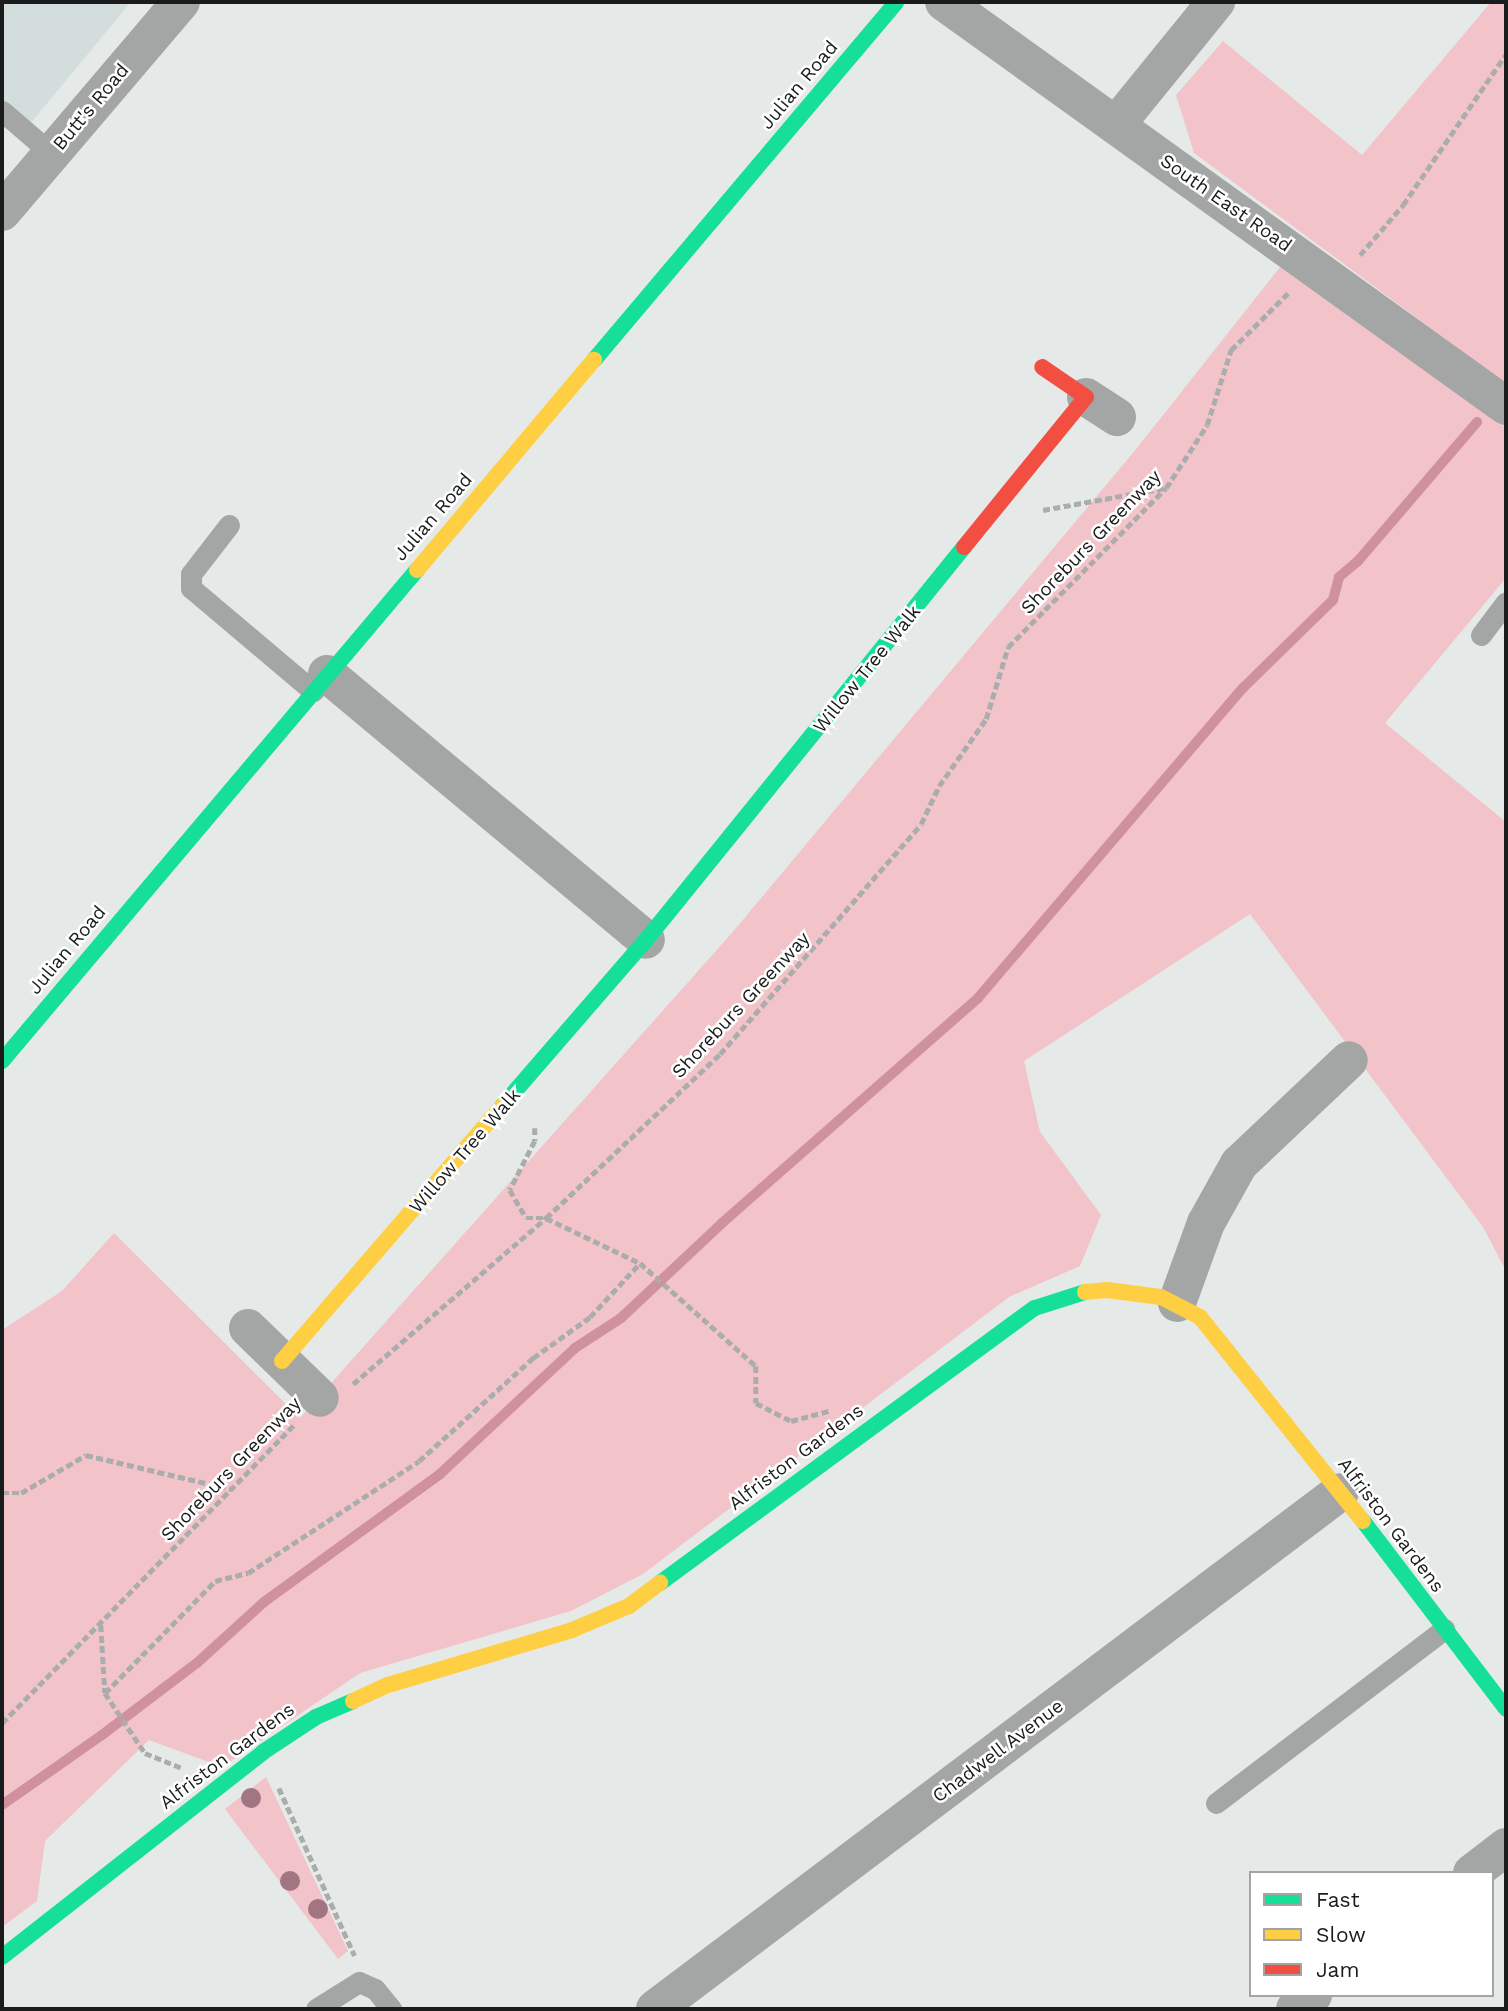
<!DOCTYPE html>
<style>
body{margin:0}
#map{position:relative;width:1508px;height:2011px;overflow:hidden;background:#e5e9e8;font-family:"Work Sans",sans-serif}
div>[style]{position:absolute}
.built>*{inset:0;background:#d3dddc}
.green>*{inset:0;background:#f3c3ca}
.stream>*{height:10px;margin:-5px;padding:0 5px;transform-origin:5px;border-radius:5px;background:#cf919b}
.path>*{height:4.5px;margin-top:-2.25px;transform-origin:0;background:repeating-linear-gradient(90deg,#aaadac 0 7px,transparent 0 10.5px)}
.lane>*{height:21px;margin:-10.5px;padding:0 10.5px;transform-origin:10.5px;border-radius:10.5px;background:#a4a6a6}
.street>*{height:38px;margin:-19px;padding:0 19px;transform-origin:19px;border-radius:19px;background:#a4a6a6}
.fast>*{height:16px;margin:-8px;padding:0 8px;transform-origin:8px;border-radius:8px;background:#16e098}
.slow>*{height:16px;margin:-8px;padding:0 8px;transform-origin:8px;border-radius:8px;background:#ffcf43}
.jam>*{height:16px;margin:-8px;padding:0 8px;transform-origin:8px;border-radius:8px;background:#f24e42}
.trees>*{width:20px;height:20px;margin:-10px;border-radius:50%;background:#a17581}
span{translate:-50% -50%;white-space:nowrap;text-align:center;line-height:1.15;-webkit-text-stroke:5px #fff;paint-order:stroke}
.street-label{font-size:19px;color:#1a1c1b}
.frame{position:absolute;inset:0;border:4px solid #1a1c1b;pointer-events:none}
.legend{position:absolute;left:1249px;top:1871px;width:245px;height:126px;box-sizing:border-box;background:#fff;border:2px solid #a3a4a4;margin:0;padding:9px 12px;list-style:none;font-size:21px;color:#1a1c1b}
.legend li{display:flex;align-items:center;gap:14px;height:35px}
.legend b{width:35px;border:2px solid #a3a4a4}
</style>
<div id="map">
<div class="built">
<i style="clip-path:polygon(2px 2px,131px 2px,20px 136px,2px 121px)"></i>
</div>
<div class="green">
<i style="clip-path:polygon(1491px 2px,1506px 2px,1506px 384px,1194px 153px,1176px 95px,1223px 41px,1362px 155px)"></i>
<i style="clip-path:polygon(1280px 267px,1506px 428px,1506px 578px,1385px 723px,1506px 822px,1506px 1271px,1483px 1227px,1250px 914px,1024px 1061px,1040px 1132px,1101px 1215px,1080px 1266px,1009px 1297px,643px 1574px,571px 1611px,360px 1673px,222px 1767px,149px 1740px,45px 1841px,37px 1901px,2px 1927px,2px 1330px,62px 1291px,114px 1233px,300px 1418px,731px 934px,1137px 448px)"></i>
<i style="clip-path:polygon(266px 1777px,348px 1951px,338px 1959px,225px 1809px)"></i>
</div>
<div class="stream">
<i style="left:2px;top:1805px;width:122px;rotate:-35deg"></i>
<i style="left:102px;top:1735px;width:119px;rotate:-37.2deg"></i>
<i style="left:197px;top:1663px;width:91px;rotate:-42.3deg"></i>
<i style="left:264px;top:1602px;width:218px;rotate:-36deg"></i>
<i style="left:440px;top:1474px;width:185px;rotate:-43deg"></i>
<i style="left:575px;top:1348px;width:55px;rotate:-33.1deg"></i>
<i style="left:621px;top:1318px;width:139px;rotate:-43.2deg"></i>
<i style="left:722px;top:1223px;width:341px;rotate:-41.3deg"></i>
<i style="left:978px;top:998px;width:408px;rotate:-49.5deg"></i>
<i style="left:1243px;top:688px;width:126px;rotate:-44.4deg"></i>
<i style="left:1333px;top:600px;width:24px;rotate:-75deg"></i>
<i style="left:1339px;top:577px;width:25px;rotate:-40deg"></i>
<i style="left:1358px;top:561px;width:183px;rotate:-49.4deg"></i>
</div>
<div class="path">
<i style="left:1360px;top:255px;width:66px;rotate:-49.3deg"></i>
<i style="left:1403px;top:205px;width:183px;rotate:-55.7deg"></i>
<i style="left:1043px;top:510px;width:124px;rotate:-10.2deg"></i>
<i style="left:535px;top:1128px;width:13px;rotate:90deg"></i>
<i style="left:535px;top:1141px;width:55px;rotate:117deg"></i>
<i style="left:510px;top:1190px;width:32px;rotate:60deg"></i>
<i style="left:526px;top:1218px;width:20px"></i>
<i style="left:546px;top:1218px;width:104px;rotate:25.6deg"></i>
<i style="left:640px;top:1263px;width:155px;rotate:41.6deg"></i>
<i style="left:756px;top:1366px;width:37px;rotate:90deg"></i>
<i style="left:756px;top:1403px;width:39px;rotate:27deg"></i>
<i style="left:791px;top:1421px;width:39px;rotate:-15deg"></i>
<i style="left:353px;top:1384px;width:255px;rotate:-40.7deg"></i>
<i style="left:546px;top:1218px;width:239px;rotate:-43.3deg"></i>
<i style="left:720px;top:1054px;width:305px;rotate:-48.8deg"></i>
<i style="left:921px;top:824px;width:42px;rotate:-64.7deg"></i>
<i style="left:939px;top:786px;width:82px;rotate:-55deg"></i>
<i style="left:986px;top:719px;width:75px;rotate:-73deg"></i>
<i style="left:1008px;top:647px;width:224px;rotate:-45.2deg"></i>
<i style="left:1166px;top:488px;width:75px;rotate:-56.9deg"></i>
<i style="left:1207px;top:425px;width:79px;rotate:-72.3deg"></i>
<i style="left:1231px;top:350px;width:81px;rotate:-45deg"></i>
<i style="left:2px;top:1493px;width:19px"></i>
<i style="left:21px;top:1493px;width:75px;rotate:-30.3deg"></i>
<i style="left:86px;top:1455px;width:149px;rotate:13.2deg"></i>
<i style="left:101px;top:1625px;width:68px;rotate:86.6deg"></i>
<i style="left:105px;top:1693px;width:72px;rotate:56.3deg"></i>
<i style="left:145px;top:1753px;width:40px;rotate:22deg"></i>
<i style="left:105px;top:1693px;width:157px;rotate:-45.5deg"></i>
<i style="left:215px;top:1581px;width:34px;rotate:-14deg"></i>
<i style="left:248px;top:1573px;width:204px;rotate:-33.2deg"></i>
<i style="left:419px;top:1461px;width:154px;rotate:-42.1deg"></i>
<i style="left:533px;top:1358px;width:70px;rotate:-35.7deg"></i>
<i style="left:590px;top:1317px;width:74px;rotate:-47.2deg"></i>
<i style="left:2px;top:1723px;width:419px;rotate:-45.6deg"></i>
<i style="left:279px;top:1788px;width:184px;rotate:65.7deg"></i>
</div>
<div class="lane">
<i style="left:2px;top:111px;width:66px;rotate:40.7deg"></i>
<i style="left:229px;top:525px;width:62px;rotate:127.8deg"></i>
<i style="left:191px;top:574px;width:14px;rotate:90deg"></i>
<i style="left:191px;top:588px;width:160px;rotate:40.2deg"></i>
<i style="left:1481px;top:635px;width:41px;rotate:-52.9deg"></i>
<i style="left:1216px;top:1803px;width:287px;rotate:-37.3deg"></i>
<i style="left:316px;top:2009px;width:51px;rotate:-32.1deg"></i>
<i style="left:359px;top:1982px;width:17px;rotate:24deg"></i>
<i style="left:375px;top:1989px;width:26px;rotate:51deg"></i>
</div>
<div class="street">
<i style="left:944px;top:2px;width:692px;rotate:35.71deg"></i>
<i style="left:1116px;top:125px;width:159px;rotate:-50.9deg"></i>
<i style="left:2px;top:212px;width:276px;rotate:-49.6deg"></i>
<i style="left:1086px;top:397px;width:37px;rotate:33deg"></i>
<i style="left:327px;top:674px;width:415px;rotate:39.8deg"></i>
<i style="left:1177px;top:1303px;width:85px;rotate:-70.1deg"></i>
<i style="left:1206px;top:1223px;width:68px;rotate:-60.8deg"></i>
<i style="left:1239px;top:1164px;width:151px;rotate:-43.4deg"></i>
<i style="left:248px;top:1328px;width:100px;rotate:44.2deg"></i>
<i style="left:1472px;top:1873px;width:43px;rotate:-37.4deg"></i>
<i style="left:655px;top:2009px;width:858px;rotate:-37.04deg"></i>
<i style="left:1295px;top:2009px;width:23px;rotate:-38deg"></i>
</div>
<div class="fast">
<i style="left:594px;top:360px;width:468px;rotate:-49.8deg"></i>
<i style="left:2px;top:1061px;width:643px;rotate:-49.8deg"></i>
<i style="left:503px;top:1105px;width:218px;rotate:-49.1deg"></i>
<i style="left:646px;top:940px;width:506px;rotate:-51.02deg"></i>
<i style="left:1363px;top:1521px;width:236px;rotate:52.7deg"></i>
<i style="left:660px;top:1583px;width:465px;rotate:-36.3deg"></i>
<i style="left:1035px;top:1308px;width:52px;rotate:-17.7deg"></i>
<i style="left:2px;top:1957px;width:332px;rotate:-38.1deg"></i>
<i style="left:263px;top:1752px;width:64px;rotate:-33.4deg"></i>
<i style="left:316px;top:1717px;width:40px;rotate:-23.4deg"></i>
</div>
<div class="slow">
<i style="left:417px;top:570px;width:275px;rotate:-49.9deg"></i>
<i style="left:1085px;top:1292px;width:22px;rotate:-5deg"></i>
<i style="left:1107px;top:1290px;width:54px;rotate:7.4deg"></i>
<i style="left:1161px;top:1297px;width:44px;rotate:27.1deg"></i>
<i style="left:1200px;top:1317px;width:261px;rotate:51.4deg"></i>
<i style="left:282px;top:1361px;width:338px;rotate:-49.2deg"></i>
<i style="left:353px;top:1701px;width:38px;rotate:-25deg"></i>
<i style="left:388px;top:1685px;width:192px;rotate:-16.6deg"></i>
<i style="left:572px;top:1630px;width:62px;rotate:-22.8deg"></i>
<i style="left:629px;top:1606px;width:39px;rotate:-37deg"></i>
</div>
<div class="jam">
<i style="left:964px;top:547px;width:193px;rotate:-50.9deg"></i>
<i style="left:1086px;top:397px;width:53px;rotate:-145.7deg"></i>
</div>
<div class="trees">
<i style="left:251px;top:1798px"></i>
<i style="left:290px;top:1881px"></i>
<i style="left:318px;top:1909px"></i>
</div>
<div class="street-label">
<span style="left:799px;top:85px;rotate:-50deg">Julian Road</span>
<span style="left:91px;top:107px;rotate:-50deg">Butt's Road</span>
<span style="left:1226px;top:203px;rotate:35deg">South East Road</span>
<span style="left:433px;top:517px;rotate:-49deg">Julian Road</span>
<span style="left:1091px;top:542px;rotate:-46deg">Shoreburs Greenway</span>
<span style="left:867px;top:669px;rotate:-51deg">Willow Tree Walk</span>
<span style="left:67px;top:950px;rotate:-50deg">Julian Road</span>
<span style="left:741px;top:1005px;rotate:-47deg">Shoreburs Greenway</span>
<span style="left:465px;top:1151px;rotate:-49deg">Willow Tree Walk</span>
<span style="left:796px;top:1457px;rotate:-37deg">Alfriston Gardens</span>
<span style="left:231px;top:1469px;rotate:-46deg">Shoreburs Greenway</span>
<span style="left:1391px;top:1525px;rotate:53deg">Alfriston Gardens</span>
<span style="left:998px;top:1751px;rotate:-37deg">Chadwell Avenue</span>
<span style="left:227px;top:1756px;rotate:-37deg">Alfriston Gardens</span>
</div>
<div class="frame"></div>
<ul class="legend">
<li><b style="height:9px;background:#16e098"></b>Fast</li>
<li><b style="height:9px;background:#ffcf43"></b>Slow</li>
<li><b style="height:9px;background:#f24e42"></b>Jam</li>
</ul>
</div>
